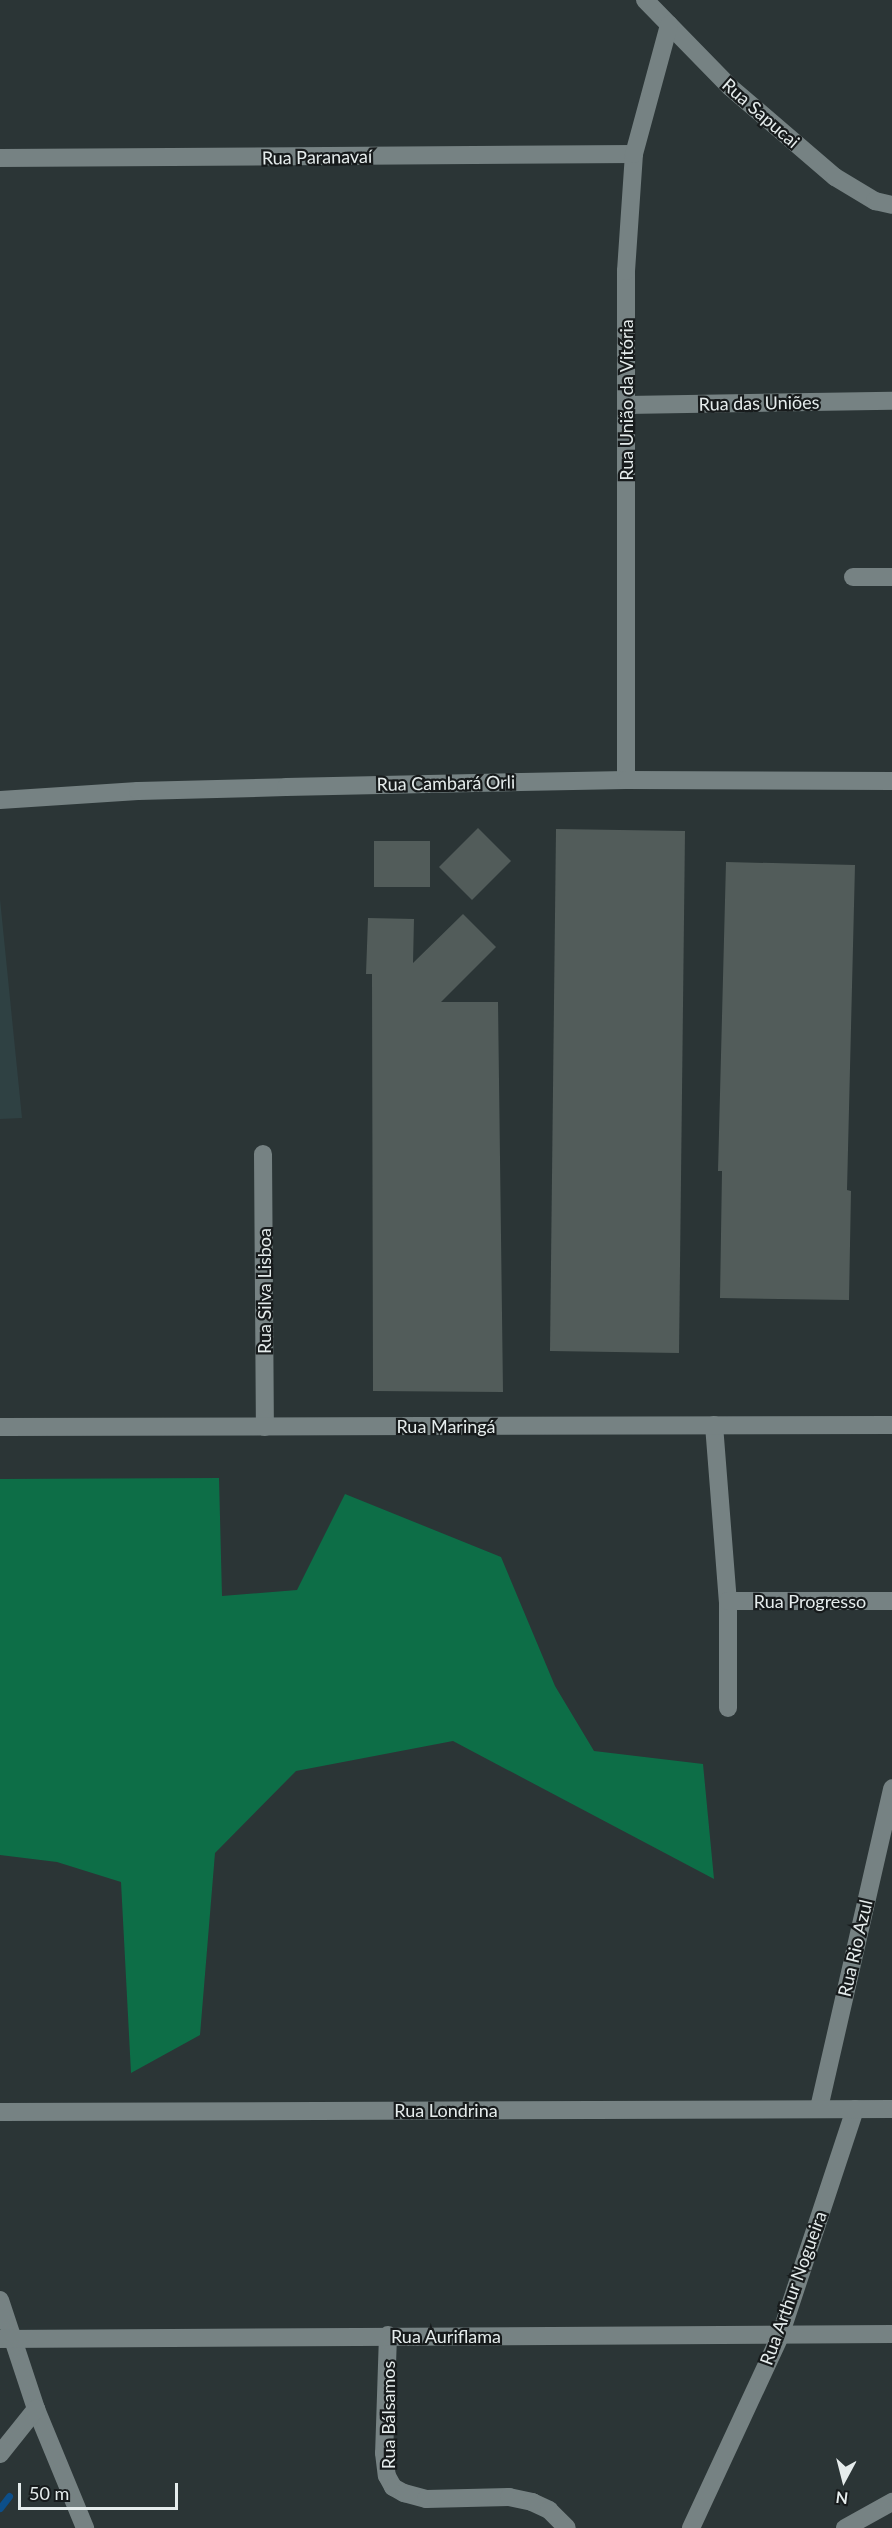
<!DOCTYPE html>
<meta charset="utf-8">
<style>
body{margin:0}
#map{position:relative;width:892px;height:2528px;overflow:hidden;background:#2b3536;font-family:Lato,sans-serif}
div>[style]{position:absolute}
.built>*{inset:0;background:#2f4143}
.green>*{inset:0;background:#0d6e47}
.stream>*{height:7px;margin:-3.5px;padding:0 3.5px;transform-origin:3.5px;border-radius:3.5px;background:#0d4f8a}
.building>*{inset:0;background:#525c5a}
.street>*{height:18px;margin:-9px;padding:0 9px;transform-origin:9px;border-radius:9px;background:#768283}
.secondary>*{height:18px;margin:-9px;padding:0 9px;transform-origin:9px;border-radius:9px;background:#768283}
span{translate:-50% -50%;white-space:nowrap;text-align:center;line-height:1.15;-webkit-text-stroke:4.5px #171b1c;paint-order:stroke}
.street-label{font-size:18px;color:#e5ecec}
.north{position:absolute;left:814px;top:2450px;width:60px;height:60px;-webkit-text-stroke:4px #171b1c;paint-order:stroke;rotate:187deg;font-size:16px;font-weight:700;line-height:24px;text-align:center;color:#e5ecec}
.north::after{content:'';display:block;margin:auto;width:21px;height:27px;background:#e5ecec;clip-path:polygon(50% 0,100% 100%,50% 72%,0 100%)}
.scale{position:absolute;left:18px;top:2483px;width:160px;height:27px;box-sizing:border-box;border:3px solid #e5ecec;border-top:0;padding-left:8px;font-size:18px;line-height:21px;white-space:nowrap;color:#e5ecec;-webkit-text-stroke:4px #171b1c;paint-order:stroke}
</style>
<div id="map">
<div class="built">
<i style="clip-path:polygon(0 899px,22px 1118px,0 1119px)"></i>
</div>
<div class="green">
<i style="clip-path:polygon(219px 1478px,222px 1596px,297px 1590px,345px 1494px,501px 1557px,555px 1686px,594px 1751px,703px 1764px,714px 1879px,453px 1741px,296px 1771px,215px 1853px,200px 2035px,131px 2073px,121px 1882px,57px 1862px,0 1855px,0 1479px)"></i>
</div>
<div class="stream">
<i style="left:0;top:2508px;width:15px;rotate:-53deg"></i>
</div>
<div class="building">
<i style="clip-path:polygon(478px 828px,511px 861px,472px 900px,439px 867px)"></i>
<i style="clip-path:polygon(556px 829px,685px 831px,679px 1353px,550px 1351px)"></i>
<i style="clip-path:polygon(374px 841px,430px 841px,430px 887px,374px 887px)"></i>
<i style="clip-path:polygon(726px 862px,855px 865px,847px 1190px,851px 1191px,849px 1300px,720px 1298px,722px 1171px,718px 1171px)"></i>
<i style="clip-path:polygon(463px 914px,496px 947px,441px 1002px,498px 1002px,503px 1392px,373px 1391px,372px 974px,366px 974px,368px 918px,414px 919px,413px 963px)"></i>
</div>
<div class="street">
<i style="left:645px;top:0;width:122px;rotate:45.7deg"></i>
<i style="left:730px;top:87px;width:138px;rotate:40.6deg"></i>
<i style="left:835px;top:177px;width:47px;rotate:31deg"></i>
<i style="left:875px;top:201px;width:17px;rotate:13deg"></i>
<i style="left:0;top:158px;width:634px;rotate:-0.36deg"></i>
<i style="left:626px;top:405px;width:266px;rotate:-0.9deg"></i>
<i style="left:853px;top:577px;width:39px"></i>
<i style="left:626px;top:780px;width:509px;rotate:-90deg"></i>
<i style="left:626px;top:271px;width:117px;rotate:-86.1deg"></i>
<i style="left:634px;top:154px;width:134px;rotate:-74.8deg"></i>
<i style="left:0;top:800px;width:138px;rotate:-3.7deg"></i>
<i style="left:138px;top:791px;width:148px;rotate:-1.5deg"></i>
<i style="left:286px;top:787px;width:340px;rotate:-1.2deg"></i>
<i style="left:626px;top:780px;width:266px;rotate:0.2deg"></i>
<i style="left:263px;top:1154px;width:273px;rotate:89.6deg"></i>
<i style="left:714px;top:1425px;width:177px;rotate:85.5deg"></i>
<i style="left:728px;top:1601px;width:107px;rotate:90deg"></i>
<i style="left:0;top:1427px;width:892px;rotate:-0.13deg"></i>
<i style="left:728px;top:1601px;width:164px"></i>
<i style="left:819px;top:2108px;width:328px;rotate:-77.1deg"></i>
<i style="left:0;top:2300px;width:115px;rotate:71.7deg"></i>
<i style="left:36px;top:2409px;width:129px;rotate:67.6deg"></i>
<i style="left:388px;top:2335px;width:118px;rotate:91.9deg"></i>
<i style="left:384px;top:2453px;width:23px;rotate:83deg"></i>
<i style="left:387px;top:2476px;width:13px;rotate:61deg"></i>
<i style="left:393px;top:2487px;width:13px;rotate:29deg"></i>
<i style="left:404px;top:2493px;width:23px;rotate:15deg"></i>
<i style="left:426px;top:2499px;width:83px;rotate:-1.4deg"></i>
<i style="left:509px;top:2497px;width:24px;rotate:12deg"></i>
<i style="left:532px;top:2502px;width:19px;rotate:25deg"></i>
<i style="left:549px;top:2510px;width:25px;rotate:45deg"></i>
<i style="left:0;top:2339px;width:892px;rotate:-0.32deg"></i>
<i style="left:0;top:2454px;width:58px;rotate:-51.3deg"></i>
<i style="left:691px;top:2528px;width:212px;rotate:-65.1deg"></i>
<i style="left:780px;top:2336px;width:239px;rotate:-71.7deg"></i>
<i style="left:845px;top:2528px;width:54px;rotate:-29deg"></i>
</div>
<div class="secondary">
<i style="left:0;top:2112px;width:892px;rotate:-0.19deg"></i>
</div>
<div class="street-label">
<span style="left:761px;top:113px;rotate:41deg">Rua Sapucai</span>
<span style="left:317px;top:157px;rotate:-1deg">Rua Paranavaí</span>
<span style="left:626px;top:400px;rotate:-90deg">Rua União da Vitória</span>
<span style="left:759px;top:403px;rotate:-1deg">Rua das Uniões</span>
<span style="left:446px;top:783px;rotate:-1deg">Rua Cambará Orli</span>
<span style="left:264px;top:1291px;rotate:-90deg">Rua Silva Lisboa</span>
<span style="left:446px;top:1426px">Rua Maringá</span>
<span style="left:810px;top:1601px">Rua Progresso</span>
<span style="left:855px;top:1948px;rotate:-77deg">Rua Rio Azul</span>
<span style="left:446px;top:2110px">Rua Londrina</span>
<span style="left:793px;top:2288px;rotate:-70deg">Rua Arthur Nogueira</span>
<span style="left:446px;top:2336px">Rua Auriflama</span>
<span style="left:388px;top:2415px;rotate:-90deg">Rua Bálsamos</span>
</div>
<div class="north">N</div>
<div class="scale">50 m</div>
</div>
